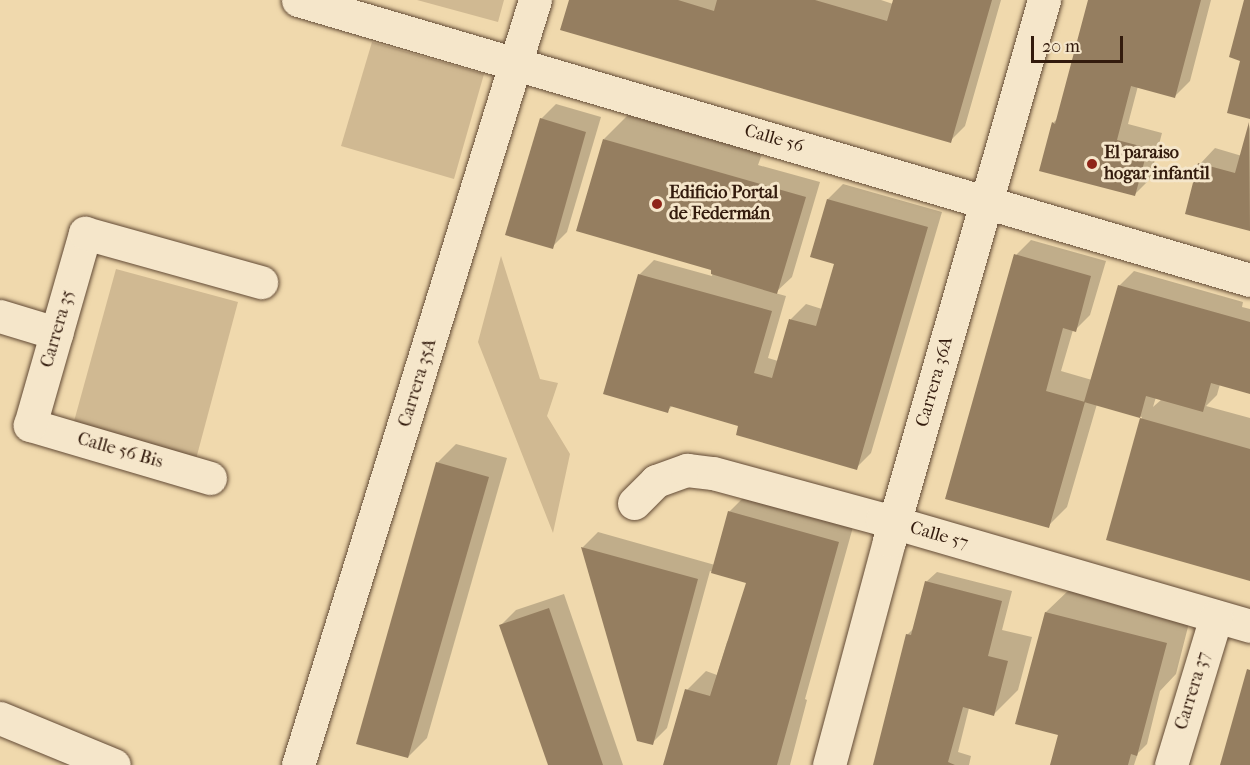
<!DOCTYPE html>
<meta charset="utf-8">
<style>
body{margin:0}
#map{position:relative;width:1250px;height:765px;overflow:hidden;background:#f0d9ad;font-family:"IM FELL French Canon",serif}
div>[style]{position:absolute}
.green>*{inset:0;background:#d0b992}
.shadow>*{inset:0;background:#0003}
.building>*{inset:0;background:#957e60}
.roads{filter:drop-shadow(0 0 2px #624a35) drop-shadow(0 0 2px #624a35)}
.minor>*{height:33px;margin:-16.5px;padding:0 16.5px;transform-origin:16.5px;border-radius:16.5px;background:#f5e6ca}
.dots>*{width:16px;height:16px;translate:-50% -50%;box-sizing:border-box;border:3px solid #f5e6ca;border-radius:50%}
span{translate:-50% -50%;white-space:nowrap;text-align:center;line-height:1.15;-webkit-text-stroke:6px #f5e6ca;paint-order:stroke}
.street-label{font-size:18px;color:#331b0d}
.poi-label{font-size:18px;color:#331b0d;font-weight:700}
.left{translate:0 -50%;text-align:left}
.scale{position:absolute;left:1031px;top:36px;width:92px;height:27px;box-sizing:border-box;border:3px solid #331b0d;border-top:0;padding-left:8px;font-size:18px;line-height:21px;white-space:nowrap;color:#331b0d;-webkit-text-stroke:4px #f5e6ca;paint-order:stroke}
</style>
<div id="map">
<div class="green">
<i style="clip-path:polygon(417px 0,504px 0,498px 22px)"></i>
<i style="clip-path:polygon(372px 42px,484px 74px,454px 179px,341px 146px)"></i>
<i style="clip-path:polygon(501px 256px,540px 379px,558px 383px,547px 416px,570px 454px,553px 533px,478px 342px)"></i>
<i style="clip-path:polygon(116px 269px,238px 302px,196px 459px,73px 425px)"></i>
</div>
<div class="shadow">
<i style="clip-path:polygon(570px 0,881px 0,893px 4px,894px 0,1001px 0,965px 126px,950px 141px)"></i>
<i style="clip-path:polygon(1090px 0,1211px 0,1190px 81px,1175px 96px,1138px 86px,1128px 124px,1162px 133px,1150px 179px,1135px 194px,1053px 123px,1058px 118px)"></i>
<i style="clip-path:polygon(556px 104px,601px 117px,567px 232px,552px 247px,541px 119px)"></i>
<i style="clip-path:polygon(628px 115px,762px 154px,758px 165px,820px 182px,792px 277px,775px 293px,786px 296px,768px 358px,778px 361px,791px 319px,806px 304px,822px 309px,836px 263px,828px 199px,843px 184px,942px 212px,871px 453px,856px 468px,740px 425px,673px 405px,667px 411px,639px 275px,654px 260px,712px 276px,715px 264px,604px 139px)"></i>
<i style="clip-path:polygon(1250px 125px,1250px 230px,1187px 213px,1200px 164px,1215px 148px,1242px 156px)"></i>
<i style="clip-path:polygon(evenodd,1031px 240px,1106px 261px,1090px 315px,1075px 330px,1073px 330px,1061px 371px,1092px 380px,1119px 286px,1134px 271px,1243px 302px,1242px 307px,1250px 309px,1250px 393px,1220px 384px,1217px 395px,1206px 406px,1250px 418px,1250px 579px,1108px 539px,1142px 417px,1097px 404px,1067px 507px,1048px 526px,1016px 255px,1031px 240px,1156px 397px,1162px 399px,1153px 407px,1156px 397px)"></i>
<i style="clip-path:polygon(456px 444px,507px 458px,427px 738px,408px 757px,437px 463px)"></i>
<i style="clip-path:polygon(744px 497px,853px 527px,805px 699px,807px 700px,790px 765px,664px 765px,687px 690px,706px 671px,717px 675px,727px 642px,732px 636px,747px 582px,710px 571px,667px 728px,652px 743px,638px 740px,583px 547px,598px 532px,715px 565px,729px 512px)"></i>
<i style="clip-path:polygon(937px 572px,1012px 591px,1002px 630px,1032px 637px,1018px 690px,994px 714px,969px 708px,958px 752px,971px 756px,969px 765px,874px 765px,907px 635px,914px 628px,926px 582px)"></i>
<i style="clip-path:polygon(1071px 588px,1190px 619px,1176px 674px,1160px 691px,1147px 744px,1138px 753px,1134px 765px,1052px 765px,1060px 734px,1017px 723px,1046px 612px)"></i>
<i style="clip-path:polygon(564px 594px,623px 765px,550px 765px,501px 625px,516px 610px)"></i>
</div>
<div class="building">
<i style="clip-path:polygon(569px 0,678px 0,714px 11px,717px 0,815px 0,887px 21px,893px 0,992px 0,951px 143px,560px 30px)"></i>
<i style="clip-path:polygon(1088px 0,1201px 0,1175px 98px,1131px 86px,1117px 140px,1148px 148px,1135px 196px,1039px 171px,1052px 122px,1055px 124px)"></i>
<i style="clip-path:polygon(1244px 0,1250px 0,1250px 119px,1227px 113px,1240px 61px,1229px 57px)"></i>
<i style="clip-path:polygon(540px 118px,586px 132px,553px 249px,505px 235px)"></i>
<i style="clip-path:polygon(1249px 122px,1250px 231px,1185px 214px,1198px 163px,1235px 173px)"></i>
<i style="clip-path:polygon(603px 139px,806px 197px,777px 294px,711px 274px,711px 270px,576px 231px)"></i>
<i style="clip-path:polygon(827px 199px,928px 227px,857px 470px,736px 435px,738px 426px,670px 406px,668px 413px,603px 394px,638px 274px,772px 311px,754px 373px,772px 378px,789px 319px,816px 326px,834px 264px,810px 257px)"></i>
<i style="clip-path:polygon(1014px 254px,1091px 276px,1076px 332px,1063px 328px,1046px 391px,1085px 402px,1049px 528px,945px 499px)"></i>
<i style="clip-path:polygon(1118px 285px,1250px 322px,1250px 394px,1211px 383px,1203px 412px,1146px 396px,1140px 418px,1084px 402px)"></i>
<i style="clip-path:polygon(1140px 418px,1250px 449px,1250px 581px,1106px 540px)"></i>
<i style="clip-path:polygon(436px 462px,489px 477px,408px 758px,356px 744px)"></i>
<i style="clip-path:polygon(728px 511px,839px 542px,777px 765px,663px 765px,685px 689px,710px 696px,746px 583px,711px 573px)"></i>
<i style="clip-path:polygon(581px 547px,698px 579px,653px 745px,637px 741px)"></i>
<i style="clip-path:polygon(925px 581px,1002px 601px,988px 656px,1008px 661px,994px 716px,963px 707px,948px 762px,955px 765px,873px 765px,906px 634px,911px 635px)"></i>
<i style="clip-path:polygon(549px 608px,603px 765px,548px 765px,499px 625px)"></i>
<i style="clip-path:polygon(1045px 612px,1167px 643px,1137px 756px,1131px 754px,1128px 765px,1050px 765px,1058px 735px,1015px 724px)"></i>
<i style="clip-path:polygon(1247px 669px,1250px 670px,1250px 765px,1220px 765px)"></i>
</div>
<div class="roads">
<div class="minor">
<i style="left:298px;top:0;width:992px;rotate:16.39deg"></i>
<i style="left:0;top:316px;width:59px;rotate:16.9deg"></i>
<i style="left:210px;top:478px;width:188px;rotate:-163.6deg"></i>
<i style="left:30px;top:425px;width:200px;rotate:-74deg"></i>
<i style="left:85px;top:233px;width:183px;rotate:15.6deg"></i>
<i style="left:634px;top:503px;width:31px;rotate:-45deg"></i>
<i style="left:656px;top:481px;width:33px;rotate:-20deg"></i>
<i style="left:687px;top:470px;width:26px;rotate:7deg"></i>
<i style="left:713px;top:473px;width:175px;rotate:15.2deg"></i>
<i style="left:882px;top:519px;width:383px;rotate:16.2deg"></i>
<i style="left:0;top:718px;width:123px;rotate:22.4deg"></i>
<i style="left:298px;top:765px;width:801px;rotate:-72.79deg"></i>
<i style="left:829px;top:765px;width:232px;rotate:-75deg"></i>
<i style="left:889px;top:541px;width:563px;rotate:-74.01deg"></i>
<i style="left:1171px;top:765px;width:155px;rotate:-73.1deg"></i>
</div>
</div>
<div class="dots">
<i style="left:1092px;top:164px;background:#8f2418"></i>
<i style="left:657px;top:204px;background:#8f2418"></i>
</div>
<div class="street-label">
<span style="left:774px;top:139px;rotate:16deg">Calle 56</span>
<span style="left:58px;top:329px;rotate:-74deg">Carrera 35</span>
<span style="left:935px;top:382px;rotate:-74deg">Carrera 36A</span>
<span style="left:418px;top:383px;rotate:-73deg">Carrera 35A</span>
<span style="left:120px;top:451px;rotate:16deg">Calle 56 Bis</span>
<span style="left:939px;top:536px;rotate:16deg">Calle 57</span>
<span style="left:1193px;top:691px;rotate:-73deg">Carrera 37</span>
</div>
<div class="poi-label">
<span class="left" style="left:1104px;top:164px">El paraiso<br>hogar infantil</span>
<span class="left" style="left:669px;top:204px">Edificio Portal<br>de Federmán</span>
</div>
<div class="scale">20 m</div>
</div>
